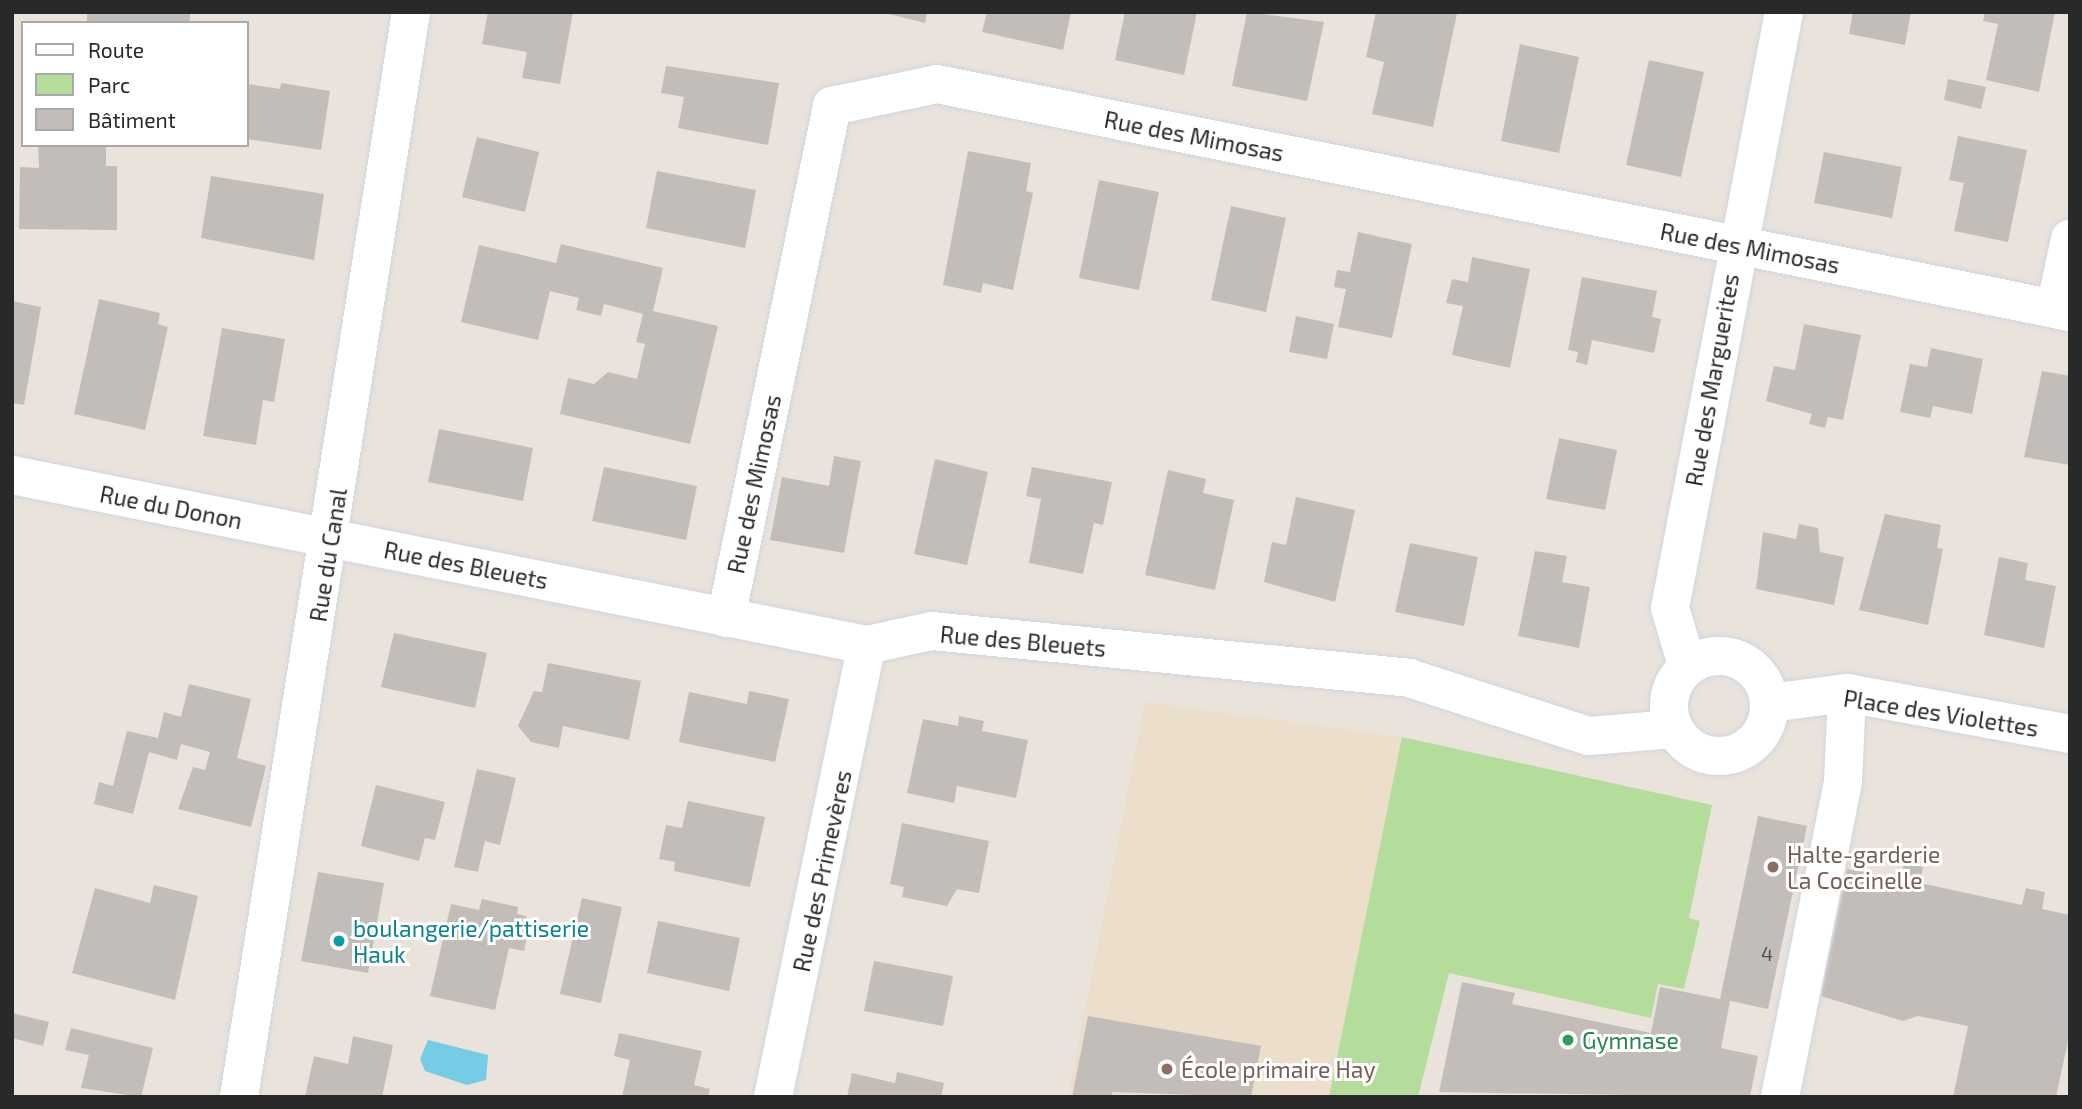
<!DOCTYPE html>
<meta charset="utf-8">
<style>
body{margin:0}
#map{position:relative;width:2082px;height:1109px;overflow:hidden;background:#eae3db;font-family:"Exo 2",sans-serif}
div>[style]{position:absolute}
.education>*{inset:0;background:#ebdfcc}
.green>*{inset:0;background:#b4dd9c}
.water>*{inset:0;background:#76cbe5}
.building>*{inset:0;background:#c2bdb8}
.roads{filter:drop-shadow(0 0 2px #d1d4e1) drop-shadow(0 0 2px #d1d4e1)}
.street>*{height:38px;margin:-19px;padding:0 19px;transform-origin:19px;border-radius:19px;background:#fff}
.street>.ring{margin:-19px;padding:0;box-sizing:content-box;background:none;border:38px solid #fff;border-radius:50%}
.dots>*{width:19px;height:19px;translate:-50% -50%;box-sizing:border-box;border:4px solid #fff;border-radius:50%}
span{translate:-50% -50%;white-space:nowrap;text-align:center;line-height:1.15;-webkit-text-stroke:6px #fff;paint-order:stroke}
.number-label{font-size:19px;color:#4f4e4d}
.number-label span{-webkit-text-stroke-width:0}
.street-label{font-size:23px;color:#292929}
.education-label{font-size:23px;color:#785e54}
.left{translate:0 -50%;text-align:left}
.culture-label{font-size:23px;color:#0d838f}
.leisure-label{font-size:23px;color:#27864d}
.frame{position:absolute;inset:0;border:14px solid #292929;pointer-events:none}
.legend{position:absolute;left:21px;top:21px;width:228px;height:126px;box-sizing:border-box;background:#fff;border:2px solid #a9a9a9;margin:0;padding:9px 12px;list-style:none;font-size:21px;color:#292929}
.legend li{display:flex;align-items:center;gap:14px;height:35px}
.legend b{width:35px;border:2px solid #a9a9a9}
</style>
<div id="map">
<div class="education">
<i style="clip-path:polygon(1145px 702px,1402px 737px,1329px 1097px,1068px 1097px)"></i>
</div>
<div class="green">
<i style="clip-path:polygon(1402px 737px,1712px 805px,1689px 918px,1700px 921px,1684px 989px,1658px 984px,1651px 1018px,1449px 973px,1418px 1097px,1329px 1097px)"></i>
</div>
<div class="water">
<i style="clip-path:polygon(428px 1040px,488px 1055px,486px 1080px,467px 1085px,425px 1071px,420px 1059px)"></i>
</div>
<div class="building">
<i style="clip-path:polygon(87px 12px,190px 12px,190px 23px,87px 23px)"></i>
<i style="clip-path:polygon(488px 12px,573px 12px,560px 84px,522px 78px,527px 52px,482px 44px)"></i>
<i style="clip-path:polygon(881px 12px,927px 12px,925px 23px)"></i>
<i style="clip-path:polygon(987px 12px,1071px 12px,1063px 50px,982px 32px)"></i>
<i style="clip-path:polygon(1125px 12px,1197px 12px,1184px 75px,1115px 60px)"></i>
<i style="clip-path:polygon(1247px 12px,1324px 22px,1307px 101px,1232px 86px)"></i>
<i style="clip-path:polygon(1376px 12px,1457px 13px,1433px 127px,1372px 114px,1384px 62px,1366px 57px)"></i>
<i style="clip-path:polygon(1853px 12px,1911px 12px,1905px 45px,1849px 34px)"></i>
<i style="clip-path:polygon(1985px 12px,2055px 12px,2039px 92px,1986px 80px,1998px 24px,1983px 21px)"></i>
<i style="clip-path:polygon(1520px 44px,1579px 57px,1559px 153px,1501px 141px)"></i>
<i style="clip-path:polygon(1649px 60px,1704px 72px,1681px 177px,1626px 165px)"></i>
<i style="clip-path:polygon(666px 66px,779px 83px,768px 145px,678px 128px,684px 97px,661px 93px)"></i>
<i style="clip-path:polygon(1948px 79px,1986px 87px,1981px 109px,1944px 100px)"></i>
<i style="clip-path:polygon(281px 83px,330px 91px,321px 150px,247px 139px,247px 84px,280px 89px)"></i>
<i style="clip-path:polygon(1958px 136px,2027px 150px,2008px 242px,1954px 231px,1964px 183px,1949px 180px)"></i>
<i style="clip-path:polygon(477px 137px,539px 152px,525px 212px,462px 197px)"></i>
<i style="clip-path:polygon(38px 145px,106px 145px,106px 166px,117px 166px,117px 230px,19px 229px,20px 167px,39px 168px)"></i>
<i style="clip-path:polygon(968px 151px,1031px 163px,1026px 191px,1033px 193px,1013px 290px,983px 283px,981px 293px,943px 285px)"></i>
<i style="clip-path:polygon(1824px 152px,1902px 167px,1892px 218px,1814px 203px)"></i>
<i style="clip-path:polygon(657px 171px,756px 190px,745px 248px,646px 228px)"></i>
<i style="clip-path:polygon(211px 176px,324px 194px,314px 260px,201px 238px)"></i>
<i style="clip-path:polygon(1099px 180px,1159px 192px,1139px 290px,1079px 278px)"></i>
<i style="clip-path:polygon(1231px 206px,1286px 218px,1266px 312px,1211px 300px)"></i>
<i style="clip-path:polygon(1358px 232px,1412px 244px,1392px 338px,1338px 327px,1346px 289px,1334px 287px,1337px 270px,1350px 272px)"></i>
<i style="clip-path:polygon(561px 244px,663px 268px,653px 311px,718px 326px,690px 444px,560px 414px,568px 378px,594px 384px,608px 372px,637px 379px,645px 344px,636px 342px,643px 314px,604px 304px,601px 316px,576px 310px,579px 298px,550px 291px,538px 340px,461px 322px,479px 245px,556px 263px)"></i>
<i style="clip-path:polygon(1472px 257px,1530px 269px,1510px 368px,1452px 355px,1463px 306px,1446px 303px,1452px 279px,1468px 282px)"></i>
<i style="clip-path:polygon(1582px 277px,1657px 291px,1652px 317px,1661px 319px,1654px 353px,1592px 340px,1587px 365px,1576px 362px,1578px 352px,1568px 350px)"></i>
<i style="clip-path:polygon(99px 299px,160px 313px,158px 324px,168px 327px,145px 430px,74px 414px)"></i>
<i style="clip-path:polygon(12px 301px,41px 307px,24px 405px,12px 403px)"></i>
<i style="clip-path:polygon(1296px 316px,1334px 324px,1327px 359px,1289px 352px)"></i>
<i style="clip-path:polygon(1804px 324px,1861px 335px,1843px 420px,1828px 417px,1825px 428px,1809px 424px,1812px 414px,1766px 401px,1774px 366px,1795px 370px)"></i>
<i style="clip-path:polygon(222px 328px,285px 339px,274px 402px,263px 400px,256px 445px,203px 436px)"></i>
<i style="clip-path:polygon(1931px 348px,1983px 359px,1972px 414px,1933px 406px,1930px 418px,1900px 412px,1910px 364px,1927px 367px)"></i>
<i style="clip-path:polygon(2042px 371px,2070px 376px,2070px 465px,2024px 457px)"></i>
<i style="clip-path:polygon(439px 429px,533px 448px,523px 501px,428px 482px)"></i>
<i style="clip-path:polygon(1559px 438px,1617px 450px,1605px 510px,1546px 499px)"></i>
<i style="clip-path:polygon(834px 456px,861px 461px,844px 553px,770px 540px,782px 477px,829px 486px)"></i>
<i style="clip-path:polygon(935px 459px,988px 472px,967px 565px,914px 554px)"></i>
<i style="clip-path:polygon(604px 467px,697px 486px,686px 540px,592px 521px)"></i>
<i style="clip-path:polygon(1032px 467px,1112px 482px,1103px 525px,1094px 523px,1083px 574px,1029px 563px,1041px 499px,1026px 496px)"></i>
<i style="clip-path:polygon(1168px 470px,1206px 479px,1203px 493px,1234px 500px,1215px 590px,1145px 575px)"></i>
<i style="clip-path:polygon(1296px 497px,1355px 510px,1335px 602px,1264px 582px,1272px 542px,1286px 545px)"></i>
<i style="clip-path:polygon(1885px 514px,1941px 525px,1937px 548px,1943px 549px,1928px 625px,1859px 610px)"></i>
<i style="clip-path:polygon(1799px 524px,1818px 528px,1820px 552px,1844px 557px,1834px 605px,1756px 589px,1763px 532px,1796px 539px)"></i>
<i style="clip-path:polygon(1410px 543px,1478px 557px,1464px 626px,1395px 612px)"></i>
<i style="clip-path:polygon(1535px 551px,1567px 556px,1562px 582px,1590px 587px,1579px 648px,1518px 636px)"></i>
<i style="clip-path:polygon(1999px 557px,2028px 563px,2025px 580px,2056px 586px,2044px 648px,1984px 635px)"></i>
<i style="clip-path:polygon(394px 633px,487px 653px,475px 708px,381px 687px)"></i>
<i style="clip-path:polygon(548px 663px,641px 681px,629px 740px,563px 726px,559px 748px,531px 742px,518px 726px,534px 691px,542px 692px)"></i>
<i style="clip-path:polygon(189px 684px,251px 699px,237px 758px,266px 766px,251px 827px,178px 809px,193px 767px,205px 770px,210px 752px,181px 744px,177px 760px,149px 752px,133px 814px,94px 804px,99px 782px,113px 786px,127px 731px,158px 738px,164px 712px,181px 717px)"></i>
<i style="clip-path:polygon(749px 691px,789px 699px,775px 762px,679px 742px,689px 692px,747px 704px)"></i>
<i style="clip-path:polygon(959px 716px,984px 721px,982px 731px,1028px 740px,1016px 798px,957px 786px,954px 803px,907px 793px,923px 719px,958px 726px)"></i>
<i style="clip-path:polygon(477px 769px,516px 778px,500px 845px,485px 841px,478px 872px,454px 867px)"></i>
<i style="clip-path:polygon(376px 785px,445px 802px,435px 840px,425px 838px,419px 861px,361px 846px)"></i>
<i style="clip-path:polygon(688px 801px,765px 817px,750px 887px,674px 871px,675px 862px,659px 859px,666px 825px,682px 828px)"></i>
<i style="clip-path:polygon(1758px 816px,1807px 826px,1768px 1009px,1730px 1001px,1721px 1048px,1758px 1056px,1750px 1097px,1439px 1092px,1462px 982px,1515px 993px,1512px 1004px,1651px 1033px,1660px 987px,1720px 999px)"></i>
<i style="clip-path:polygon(902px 823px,989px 841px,979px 893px,957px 889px,947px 906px,902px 897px,904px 887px,890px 884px)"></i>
<i style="clip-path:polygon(1904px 863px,1923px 867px,1920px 883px,2022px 905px,2026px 888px,2045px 892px,2042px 909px,2070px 915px,2070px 1032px,2056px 1097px,1953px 1097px,1968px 1026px,1918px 1016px,1903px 1021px,1821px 996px,1847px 869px,1901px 879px)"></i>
<i style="clip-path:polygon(318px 872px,384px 883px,368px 973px,301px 961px)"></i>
<i style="clip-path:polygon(154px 885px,198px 896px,175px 1000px,72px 973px,95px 888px,150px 903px)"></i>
<i style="clip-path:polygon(582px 898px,622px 907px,601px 1003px,560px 994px)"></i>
<i style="clip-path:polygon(482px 899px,518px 907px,517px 914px,526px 916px,529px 927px,524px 951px,509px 948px,495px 1010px,430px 996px,451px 904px,479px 910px)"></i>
<i style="clip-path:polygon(658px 921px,740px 938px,729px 991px,647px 973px)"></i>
<i style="clip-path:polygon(874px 961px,953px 976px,943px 1026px,864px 1011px)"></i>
<i style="clip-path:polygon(12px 1013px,49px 1022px,43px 1046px,12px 1038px)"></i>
<i style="clip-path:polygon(1088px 1016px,1261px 1046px,1251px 1097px,1112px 1092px,1111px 1097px,1072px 1097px)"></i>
<i style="clip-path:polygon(71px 1028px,153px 1048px,141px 1097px,81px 1088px,89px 1055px,65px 1050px)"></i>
<i style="clip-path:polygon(619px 1033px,702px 1051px,694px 1085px,710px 1089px,708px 1097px,622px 1097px,630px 1060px,614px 1056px)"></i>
<i style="clip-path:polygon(353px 1036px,393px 1045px,382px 1097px,305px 1097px,314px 1056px,348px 1064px)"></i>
<i style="clip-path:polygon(897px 1072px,944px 1083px,941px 1097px,847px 1097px,852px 1073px,895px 1083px)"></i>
</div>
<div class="roads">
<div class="street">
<i style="left:2055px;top:309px;width:72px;rotate:-77.9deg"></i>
<i style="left:12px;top:475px;width:872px;rotate:11.25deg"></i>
<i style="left:867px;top:645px;width:66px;rotate:-12.2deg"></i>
<i style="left:932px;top:631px;width:479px;rotate:5.6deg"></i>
<i style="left:1409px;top:678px;width:189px;rotate:17.9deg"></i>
<i style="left:1589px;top:736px;width:85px;rotate:-4.7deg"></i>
<i style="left:726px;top:618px;width:523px;rotate:-78.3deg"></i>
<i style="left:832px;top:106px;width:107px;rotate:-11.8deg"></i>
<i style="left:937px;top:84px;width:1156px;rotate:11.38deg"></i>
<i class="ring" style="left:1669px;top:656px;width:62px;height:62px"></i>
<i style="left:1687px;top:665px;width:59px;rotate:-106.6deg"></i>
<i style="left:1670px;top:608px;width:607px;rotate:-79.17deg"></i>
<i style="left:1770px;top:703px;width:78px;rotate:-7.4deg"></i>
<i style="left:1847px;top:693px;width:227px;rotate:10.4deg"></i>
<i style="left:239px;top:1097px;width:1099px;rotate:-80.99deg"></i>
<i style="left:773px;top:1097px;width:462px;rotate:-78.3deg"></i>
<i style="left:1780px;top:1097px;width:321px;rotate:-78.7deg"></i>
<i style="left:1843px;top:782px;width:89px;rotate:-87.4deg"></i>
</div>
</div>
<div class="dots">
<i style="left:1773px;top:867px;background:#8d6e63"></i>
<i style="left:339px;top:941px;background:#0f9aa8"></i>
<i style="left:1568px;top:1040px;background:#2e9e5b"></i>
<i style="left:1167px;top:1069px;background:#8d6e63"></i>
</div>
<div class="number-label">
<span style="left:1767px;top:954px">4</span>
</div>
<div class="street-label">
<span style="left:1194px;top:136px;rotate:11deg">Rue des Mimosas</span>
<span style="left:1750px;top:248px;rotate:11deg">Rue des Mimosas</span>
<span style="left:1712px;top:380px;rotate:-80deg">Rue des Marguerites</span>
<span style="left:754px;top:484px;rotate:-78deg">Rue des Mimosas</span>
<span style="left:171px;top:507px;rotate:11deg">Rue du Donon</span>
<span style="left:328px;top:555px;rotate:-81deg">Rue du Canal</span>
<span style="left:466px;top:565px;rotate:11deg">Rue des Bleuets</span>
<span style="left:1023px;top:641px;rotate:5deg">Rue des Bleuets</span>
<span style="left:1941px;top:713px;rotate:9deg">Place des Violettes</span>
<span style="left:822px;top:871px;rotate:-78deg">Rue des Primevères</span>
</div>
<div class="education-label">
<span class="left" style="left:1787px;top:867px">Halte-garderie<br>La Coccinelle</span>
<span class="left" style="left:1181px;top:1069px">École primaire Hay</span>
</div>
<div class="culture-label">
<span class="left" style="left:353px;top:941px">boulangerie/pattiserie<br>Hauk</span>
</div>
<div class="leisure-label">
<span class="left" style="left:1582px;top:1040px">Gymnase</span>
</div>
<div class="frame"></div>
<ul class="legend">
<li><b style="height:9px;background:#fff"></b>Route</li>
<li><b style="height:19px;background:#b4dd9c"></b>Parc</li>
<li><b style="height:19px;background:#c2bdb8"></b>Bâtiment</li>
</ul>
</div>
